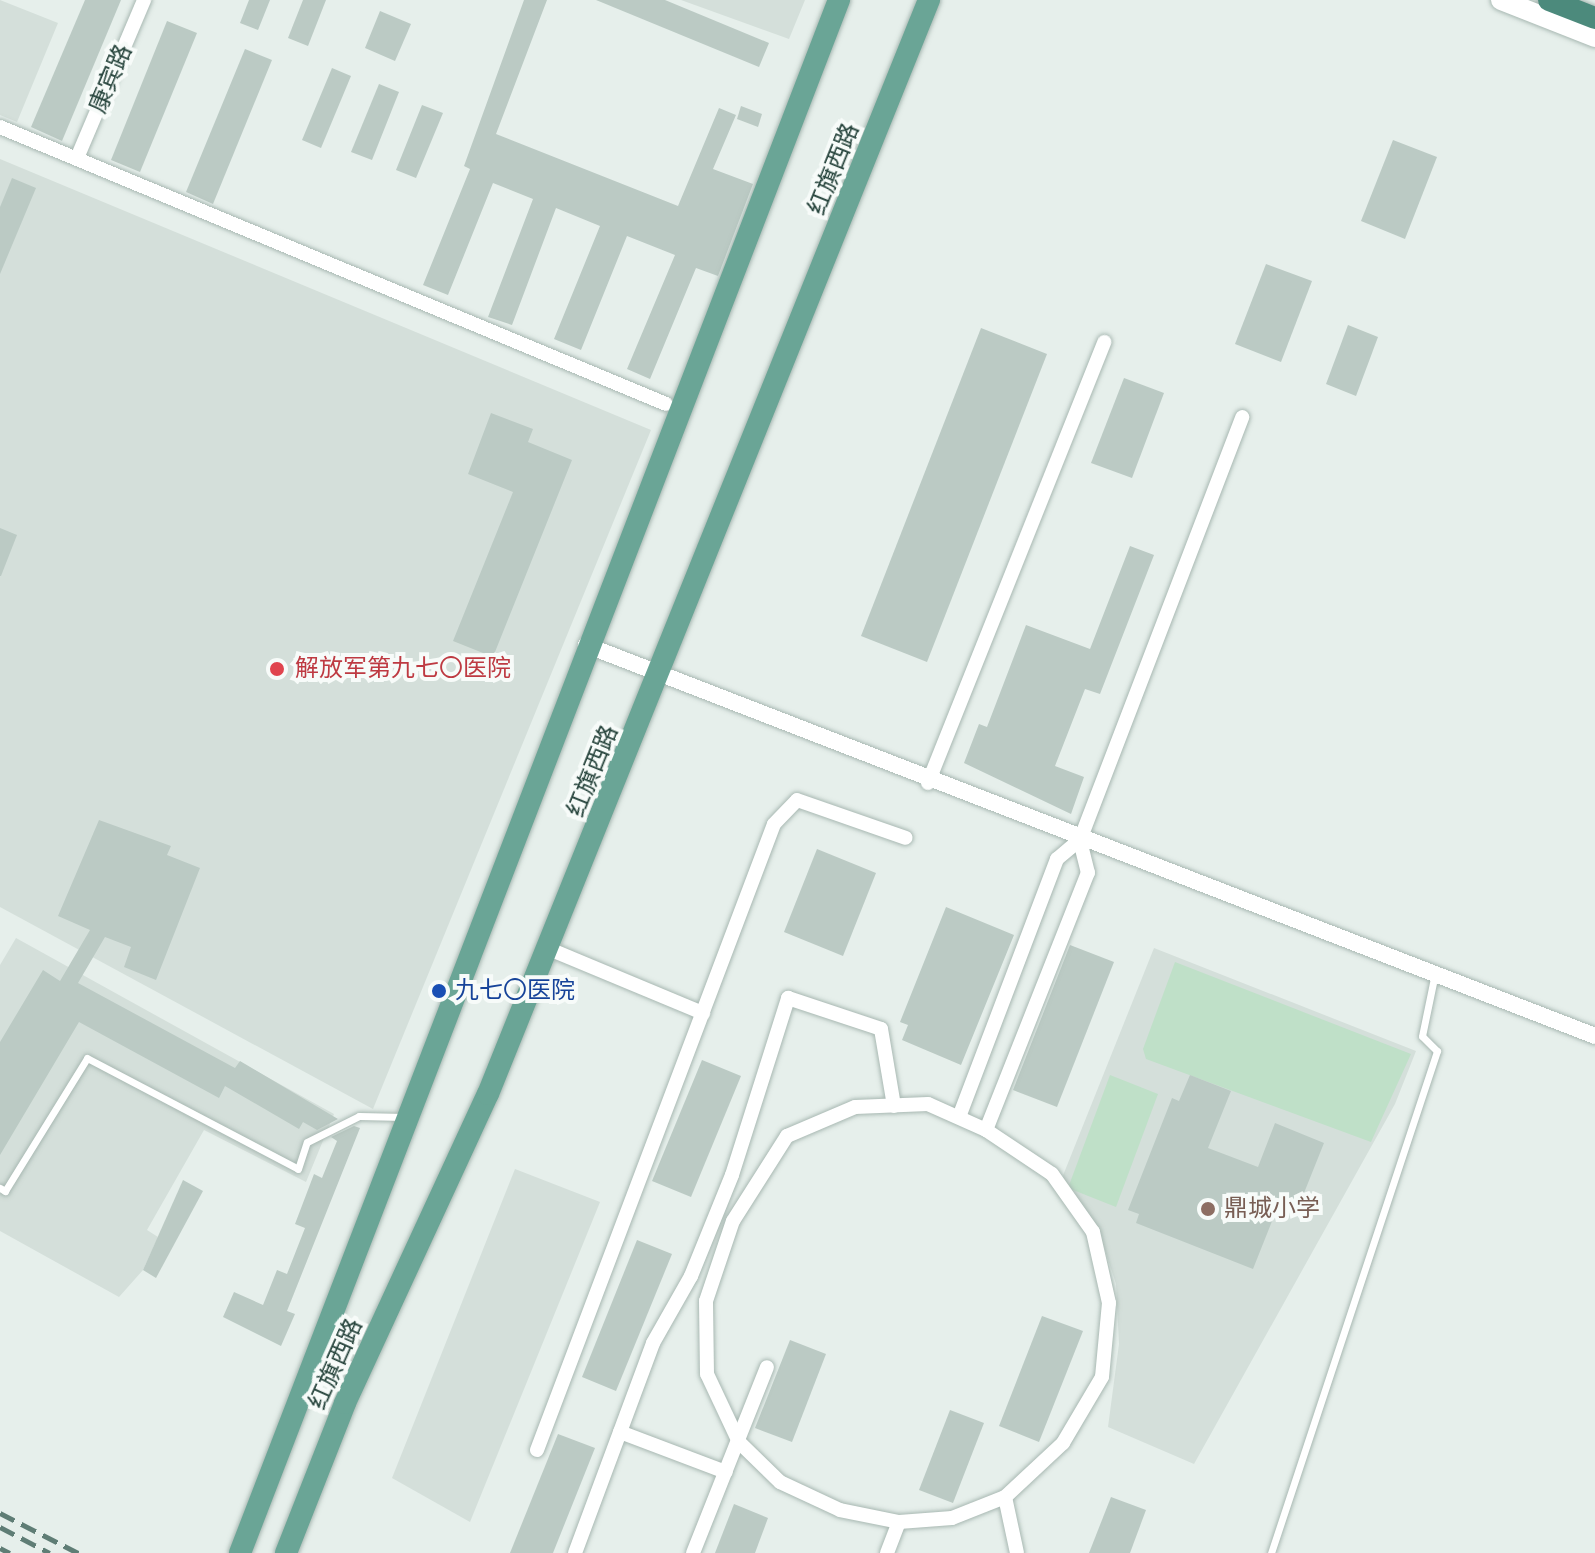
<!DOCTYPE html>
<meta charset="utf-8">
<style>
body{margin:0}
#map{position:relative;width:1595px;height:1553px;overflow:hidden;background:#e6efeb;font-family:Karla,"Noto Sans SC",sans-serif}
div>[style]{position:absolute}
.built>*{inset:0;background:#d4dfda}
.green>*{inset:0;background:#bfe0c8}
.building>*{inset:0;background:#bbcac4}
.roads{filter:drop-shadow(0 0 2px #a8b8b2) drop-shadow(0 0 2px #a8b8b2)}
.service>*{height:7px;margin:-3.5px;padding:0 3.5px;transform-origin:3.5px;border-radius:3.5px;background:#fff}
.minor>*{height:14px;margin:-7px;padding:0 7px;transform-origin:7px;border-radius:7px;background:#fff}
.tertiary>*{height:16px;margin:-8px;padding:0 8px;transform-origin:8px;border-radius:8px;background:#fff}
.secondary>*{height:20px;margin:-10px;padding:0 10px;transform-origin:10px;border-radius:10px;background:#fff}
.primary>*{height:22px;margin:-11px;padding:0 11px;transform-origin:11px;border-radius:11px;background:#6aa596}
.trunk>*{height:22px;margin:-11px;padding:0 11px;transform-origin:11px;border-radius:11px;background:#4c8a7c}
.rail>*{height:5px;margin-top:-2.5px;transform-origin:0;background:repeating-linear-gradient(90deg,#5f7d75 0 16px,transparent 0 24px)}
.dots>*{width:22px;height:22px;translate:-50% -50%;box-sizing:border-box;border:4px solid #f7fbf9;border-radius:50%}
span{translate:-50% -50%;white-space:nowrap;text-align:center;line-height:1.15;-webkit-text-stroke:8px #f7fbf9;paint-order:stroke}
.street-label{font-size:24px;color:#24423a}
.health-label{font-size:24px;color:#be3a42}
.left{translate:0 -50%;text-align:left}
.transit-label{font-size:24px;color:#164399}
.education-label{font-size:24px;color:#785e54}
</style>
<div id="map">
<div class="built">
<i style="clip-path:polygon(0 0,58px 23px,17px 122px,0 115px)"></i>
<i style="clip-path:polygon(681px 0,805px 0,789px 39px)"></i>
<i style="clip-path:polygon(0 159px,651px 430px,373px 1109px,0 907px)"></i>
<i style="clip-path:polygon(16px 938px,334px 1114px,306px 1182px,204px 1130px,147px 1230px,158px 1237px,143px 1270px,119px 1297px,0 1231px,0 965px)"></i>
<i style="clip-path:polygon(1154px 948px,1416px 1051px,1395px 1104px,1194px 1464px,1108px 1427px,1119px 1344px,1116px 1284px,1100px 1235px,1060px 1183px)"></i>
<i style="clip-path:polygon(515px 1169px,600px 1202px,470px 1522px,392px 1478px)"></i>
</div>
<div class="green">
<i style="clip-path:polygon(1175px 962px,1411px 1054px,1371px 1142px,1146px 1059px,1143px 1049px)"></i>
<i style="clip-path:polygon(1110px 1075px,1158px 1094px,1116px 1207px,1068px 1188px)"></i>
</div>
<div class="building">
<i style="clip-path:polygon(85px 0,121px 0,62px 141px,31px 127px)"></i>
<i style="clip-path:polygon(249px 0,270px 0,258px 30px,240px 23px)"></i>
<i style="clip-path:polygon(303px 0,326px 0,308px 46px,288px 38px)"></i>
<i style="clip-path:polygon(524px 0,547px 0,496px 134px,678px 206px,719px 108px,736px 115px,713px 169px,753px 184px,718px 276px,696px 268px,650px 379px,627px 369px,675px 255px,627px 236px,581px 350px,554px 339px,600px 226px,556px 208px,512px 325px,488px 317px,533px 199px,493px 183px,448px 295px,423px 285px,470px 169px,464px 166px)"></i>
<i style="clip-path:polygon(596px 0,665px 0,769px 43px,759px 67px)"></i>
<i style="clip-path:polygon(380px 11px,411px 24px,395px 61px,365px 48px)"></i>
<i style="clip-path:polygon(167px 21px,197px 33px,140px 172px,111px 160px)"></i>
<i style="clip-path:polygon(245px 49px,272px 60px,213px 204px,186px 192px)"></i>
<i style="clip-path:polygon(332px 68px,351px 76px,321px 148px,302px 140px)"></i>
<i style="clip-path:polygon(379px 84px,399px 92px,372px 160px,351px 152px)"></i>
<i style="clip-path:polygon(422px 105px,443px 113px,416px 178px,396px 170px)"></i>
<i style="clip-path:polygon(741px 106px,762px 114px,758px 127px,737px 119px)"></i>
<i style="clip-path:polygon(1393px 140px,1437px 157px,1405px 239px,1361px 221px)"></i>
<i style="clip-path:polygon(12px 178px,36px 188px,0 274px,0 207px)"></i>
<i style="clip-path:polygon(1266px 264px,1312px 281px,1281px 362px,1235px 344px)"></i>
<i style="clip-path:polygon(1348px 325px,1378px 337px,1356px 396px,1326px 384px)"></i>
<i style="clip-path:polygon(981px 328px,1047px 354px,927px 662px,861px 636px)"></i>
<i style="clip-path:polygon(1124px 378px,1164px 393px,1132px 478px,1091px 463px)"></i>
<i style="clip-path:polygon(491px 413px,533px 429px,528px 442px,572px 460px,493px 657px,453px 641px,513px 492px,468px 474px)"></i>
<i style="clip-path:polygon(0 528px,17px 535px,1px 576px,0 576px)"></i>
<i style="clip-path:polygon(1130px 546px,1154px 555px,1100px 694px,1085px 689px,1055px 766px,1084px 777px,1071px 814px,964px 763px,979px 724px,987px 727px,1026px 625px,1090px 649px)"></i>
<i style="clip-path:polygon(99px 820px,171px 846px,167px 855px,200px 868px,156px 980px,124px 967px,131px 947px,105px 937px,78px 983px,235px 1068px,240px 1061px,338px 1119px,317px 1130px,303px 1122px,299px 1129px,225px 1086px,219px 1098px,79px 1022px,0 1155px,0 1042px,43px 970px,60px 981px,90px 930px,58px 916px)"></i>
<i style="clip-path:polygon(817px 849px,876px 873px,843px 956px,784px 932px)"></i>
<i style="clip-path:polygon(946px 907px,1014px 935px,961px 1065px,902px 1040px,908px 1025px,900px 1022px)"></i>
<i style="clip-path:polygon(1070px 945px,1114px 962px,1057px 1107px,1013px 1090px)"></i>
<i style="clip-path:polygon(702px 1060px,741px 1076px,691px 1197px,652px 1181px)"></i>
<i style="clip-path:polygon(1190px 1075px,1231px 1091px,1208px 1148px,1258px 1167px,1275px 1123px,1324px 1143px,1300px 1203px,1282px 1196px,1253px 1269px,1136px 1223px,1139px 1214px,1128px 1210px,1172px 1098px,1179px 1101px)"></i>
<i style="clip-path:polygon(354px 1126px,360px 1128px,287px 1311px,295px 1314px,281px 1346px,223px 1317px,234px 1292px,263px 1305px,277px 1270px,287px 1274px,305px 1228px,295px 1224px,314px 1174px,322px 1178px,337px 1141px,331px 1137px)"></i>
<i style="clip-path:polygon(183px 1180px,203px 1191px,156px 1278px,143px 1270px)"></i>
<i style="clip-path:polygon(637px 1240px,672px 1254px,616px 1391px,582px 1377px)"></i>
<i style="clip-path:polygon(1042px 1316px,1083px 1331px,1039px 1442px,999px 1426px)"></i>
<i style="clip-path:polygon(790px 1340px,826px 1354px,792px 1442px,755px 1428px)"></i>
<i style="clip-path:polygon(950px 1410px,984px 1423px,953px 1503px,919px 1490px)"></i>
<i style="clip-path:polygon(558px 1434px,595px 1448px,553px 1553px,510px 1553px)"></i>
<i style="clip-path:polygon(1111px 1497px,1146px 1510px,1130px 1553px,1089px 1553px)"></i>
<i style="clip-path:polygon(734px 1504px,768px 1518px,755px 1553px,715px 1553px)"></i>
</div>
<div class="roads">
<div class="service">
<i style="left:0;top:1188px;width:6px;rotate:31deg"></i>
<i style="left:5px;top:1191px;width:156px;rotate:-58.3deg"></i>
<i style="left:87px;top:1058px;width:238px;rotate:27.7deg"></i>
<i style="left:298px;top:1169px;width:28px;rotate:-72deg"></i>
<i style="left:307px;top:1142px;width:58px;rotate:-26.6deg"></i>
<i style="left:359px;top:1116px;width:45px;rotate:1.3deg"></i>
<i style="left:1271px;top:1553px;width:529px;rotate:-71.7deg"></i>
<i style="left:1437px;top:1051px;width:21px;rotate:-135deg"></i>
<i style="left:1422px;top:1036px;width:64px;rotate:-78.3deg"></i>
</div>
<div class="minor">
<i style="left:0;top:127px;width:721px;rotate:22.58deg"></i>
<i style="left:77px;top:158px;width:172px;rotate:-67deg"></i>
<i style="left:928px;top:783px;width:475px;rotate:-68.2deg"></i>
<i style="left:549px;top:949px;width:167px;rotate:22.6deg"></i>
<i style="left:928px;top:1104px;width:64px;rotate:24.1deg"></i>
<i style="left:986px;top:1130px;width:79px;rotate:33.7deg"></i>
<i style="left:1052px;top:1174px;width:71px;rotate:54.7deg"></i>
<i style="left:1093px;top:1232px;width:73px;rotate:77.3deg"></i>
<i style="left:1109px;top:1303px;width:74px;rotate:95.4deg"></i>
<i style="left:1102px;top:1377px;width:77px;rotate:120.6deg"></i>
<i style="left:1063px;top:1443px;width:79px;rotate:137deg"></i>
<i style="left:1005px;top:1497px;width:57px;rotate:158.4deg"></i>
<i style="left:952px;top:1518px;width:53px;rotate:175.7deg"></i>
<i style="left:899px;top:1522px;width:60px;rotate:-168.5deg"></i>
<i style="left:840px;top:1510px;width:66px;rotate:-155deg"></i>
<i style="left:780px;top:1482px;width:57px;rotate:-135.7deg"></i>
<i style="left:739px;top:1442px;width:75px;rotate:-115.2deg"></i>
<i style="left:707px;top:1374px;width:73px;rotate:-90.8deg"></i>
<i style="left:706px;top:1301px;width:84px;rotate:-71.4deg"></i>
<i style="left:733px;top:1221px;width:101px;rotate:-57.6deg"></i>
<i style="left:787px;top:1136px;width:74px;rotate:-23.1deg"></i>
<i style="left:855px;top:1107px;width:73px;rotate:-2.4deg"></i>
<i style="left:959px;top:1117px;width:276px;rotate:-69.2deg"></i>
<i style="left:1057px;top:859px;width:30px;rotate:-40deg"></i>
<i style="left:1080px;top:840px;width:453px;rotate:-69deg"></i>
<i style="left:986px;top:1130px;width:277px;rotate:-68.4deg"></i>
<i style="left:1088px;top:873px;width:34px;rotate:-104deg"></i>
<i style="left:620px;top:1432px;width:113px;rotate:20.7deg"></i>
<i style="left:537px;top:1450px;width:669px;rotate:-69.26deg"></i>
<i style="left:774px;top:824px;width:33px;rotate:-46deg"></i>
<i style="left:797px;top:800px;width:115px;rotate:19.2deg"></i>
<i style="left:1005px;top:1497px;width:57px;rotate:77.9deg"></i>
<i style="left:575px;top:1553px;width:224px;rotate:-69.6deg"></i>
<i style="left:653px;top:1343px;width:77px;rotate:-60.4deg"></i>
<i style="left:691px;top:1276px;width:109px;rotate:-67.9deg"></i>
<i style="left:732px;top:1175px;width:186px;rotate:-72.4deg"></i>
<i style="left:788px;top:998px;width:98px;rotate:18.4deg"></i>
<i style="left:881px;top:1029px;width:78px;rotate:80.4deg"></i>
<i style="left:693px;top:1553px;width:200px;rotate:-68.3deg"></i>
<i style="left:887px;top:1553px;width:33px;rotate:-69deg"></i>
</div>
<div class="tertiary">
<i style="left:586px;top:645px;width:1082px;rotate:21.18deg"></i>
</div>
<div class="secondary">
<i style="left:1501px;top:0;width:101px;rotate:21.5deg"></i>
</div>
<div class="primary">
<i style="left:240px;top:1553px;width:1665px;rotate:-68.91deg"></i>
<i style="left:286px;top:1553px;width:161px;rotate:-68.5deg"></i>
<i style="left:345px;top:1403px;width:340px;rotate:-65.2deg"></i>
<i style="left:488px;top:1094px;width:1180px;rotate:-68.05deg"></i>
</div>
<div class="trunk">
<i style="left:1549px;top:0;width:49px;rotate:21.4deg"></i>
</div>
</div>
<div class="rail">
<i style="left:0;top:1513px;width:88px;rotate:27.1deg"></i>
<i style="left:0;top:1527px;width:56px;rotate:27.5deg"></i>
<i style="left:0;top:1548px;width:11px;rotate:27deg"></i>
</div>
<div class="dots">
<i style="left:277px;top:669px;background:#e0444e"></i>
<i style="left:439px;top:991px;background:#1a4fb4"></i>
<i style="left:1208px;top:1209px;background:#8d6e63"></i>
</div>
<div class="street-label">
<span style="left:111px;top:79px;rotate:-67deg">康宾路</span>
<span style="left:834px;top:169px;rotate:-68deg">红旗西路</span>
<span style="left:593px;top:771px;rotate:-68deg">红旗西路</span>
<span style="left:336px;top:1364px;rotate:-66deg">红旗西路</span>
</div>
<div class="health-label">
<span class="left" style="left:295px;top:669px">解放军第九七〇医院</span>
</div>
<div class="transit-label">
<span class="left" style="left:455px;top:991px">九七〇医院</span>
</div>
<div class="education-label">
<span class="left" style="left:1224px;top:1209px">鼎城小学</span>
</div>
</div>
